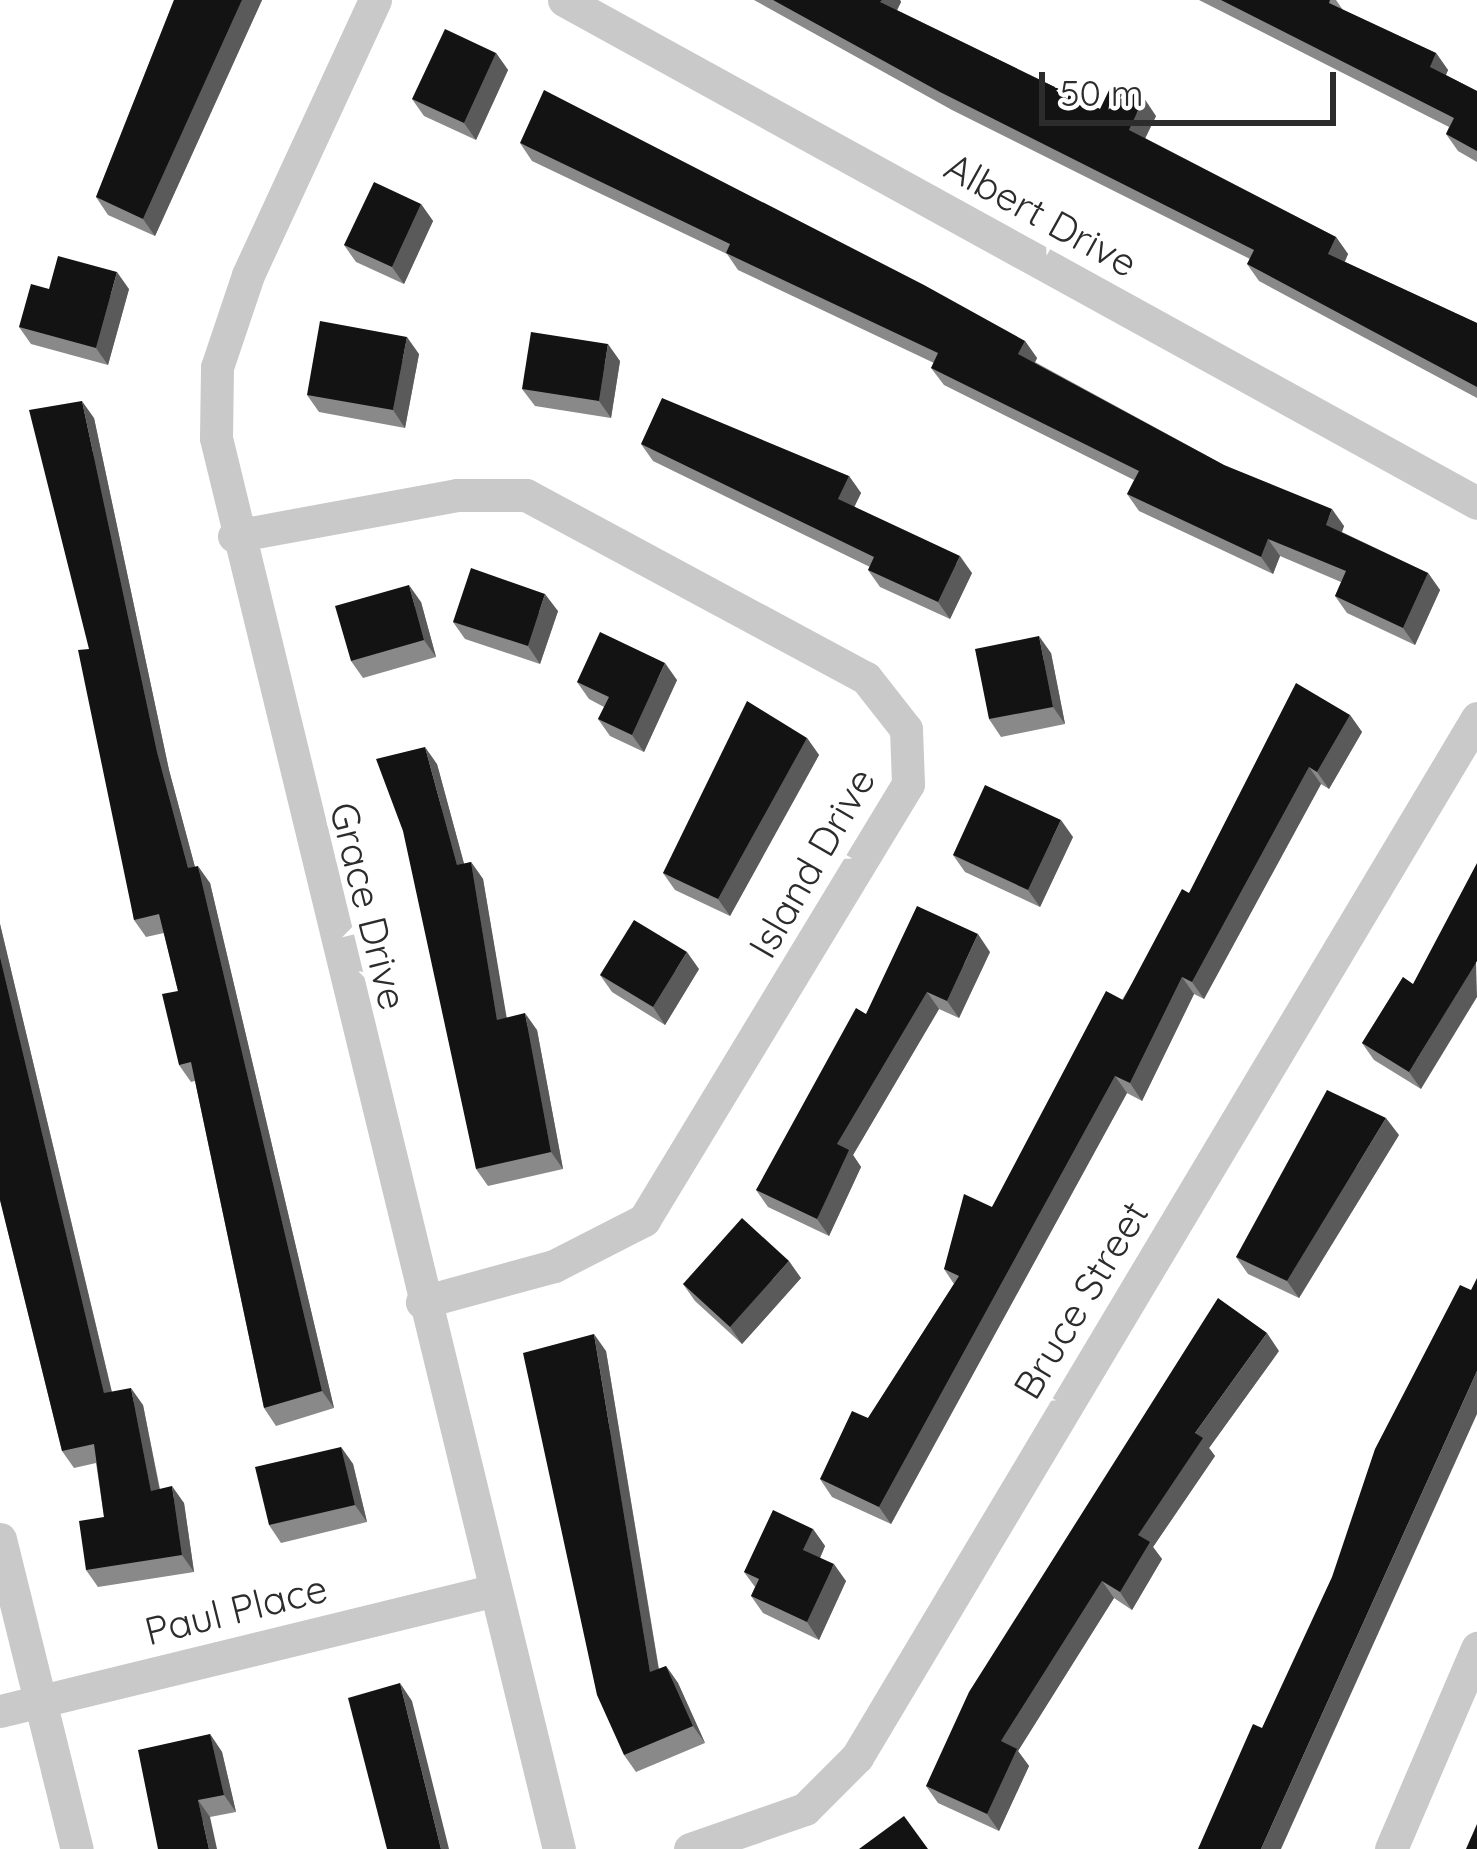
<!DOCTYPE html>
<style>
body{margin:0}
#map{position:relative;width:1477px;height:1849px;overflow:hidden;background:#fff;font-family:Quicksand,sans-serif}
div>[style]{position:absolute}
.minor>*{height:33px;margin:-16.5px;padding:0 16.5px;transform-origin:16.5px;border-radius:16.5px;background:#c9c9c9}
.wall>*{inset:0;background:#898989}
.shaded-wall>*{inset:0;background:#5a5a5a}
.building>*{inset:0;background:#131313}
span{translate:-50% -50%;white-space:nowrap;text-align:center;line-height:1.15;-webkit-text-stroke:12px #fff;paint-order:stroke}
.street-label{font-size:39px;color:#2c2c2c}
.scale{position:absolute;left:1039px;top:72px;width:297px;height:54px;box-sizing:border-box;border:6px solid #2c2c2c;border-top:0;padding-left:15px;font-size:36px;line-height:42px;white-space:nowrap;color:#2c2c2c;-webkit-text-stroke:9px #fff;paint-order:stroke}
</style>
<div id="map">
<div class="minor">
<i style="left:375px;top:0;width:303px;rotate:114.8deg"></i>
<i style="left:248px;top:275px;width:97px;rotate:108.6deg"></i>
<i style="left:217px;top:367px;width:71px;rotate:90.8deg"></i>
<i style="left:216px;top:438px;width:1452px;rotate:76.34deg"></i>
<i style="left:564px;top:0;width:1042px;rotate:28.85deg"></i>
<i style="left:234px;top:536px;width:227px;rotate:-10.4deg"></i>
<i style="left:457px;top:495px;width:69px"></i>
<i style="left:526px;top:495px;width:386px;rotate:28.3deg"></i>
<i style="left:866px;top:678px;width:65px;rotate:51.9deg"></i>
<i style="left:906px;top:729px;width:55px;rotate:87.9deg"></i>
<i style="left:908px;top:784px;width:510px;rotate:121.2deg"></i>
<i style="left:644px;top:1220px;width:101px;rotate:152.9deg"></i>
<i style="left:554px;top:1266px;width:137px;rotate:164.7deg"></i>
<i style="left:0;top:1539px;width:319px;rotate:76.1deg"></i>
<i style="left:0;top:1711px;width:506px;rotate:-13.71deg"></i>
<i style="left:690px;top:1849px;width:122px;rotate:-19.2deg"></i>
<i style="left:805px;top:1809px;width:74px;rotate:-45deg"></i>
<i style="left:857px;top:1757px;width:1210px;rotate:-59.17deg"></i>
<i style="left:1391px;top:1849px;width:219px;rotate:-66.8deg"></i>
</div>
<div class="wall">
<i style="clip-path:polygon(174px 0,262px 0,155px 236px,108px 215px,96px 197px)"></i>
<i style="clip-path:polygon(754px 0,900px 0,901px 2px,897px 10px,1100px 109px,1156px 116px,1145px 138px,1336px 237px,1348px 254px,1345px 262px,1477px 323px,1477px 398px,1259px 281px,1247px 264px,1250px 259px,952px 110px)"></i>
<i style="clip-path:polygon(1199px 0,1336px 0,1343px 10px,1436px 53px,1448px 70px,1446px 75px,1477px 91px,1477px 162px,1458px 151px,1446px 134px,1449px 127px)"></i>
<i style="clip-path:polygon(496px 53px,508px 70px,476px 140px,424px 116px,412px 99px)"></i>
<i style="clip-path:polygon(520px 143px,1025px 341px,1037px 358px,1035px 362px,1224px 465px,1344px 526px,1342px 532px,1428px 573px,1440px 590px,1415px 645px,1347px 613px,1335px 596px,1341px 582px,1280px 556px,1273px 574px,1139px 511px,1127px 494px,1134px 480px,944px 385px,931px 368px,934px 363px,738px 270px,727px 254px,532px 161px)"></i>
<i style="clip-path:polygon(421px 204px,433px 221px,404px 284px,356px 262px,344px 245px)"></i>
<i style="clip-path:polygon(129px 289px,108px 365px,31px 344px,19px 327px)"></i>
<i style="clip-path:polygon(419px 354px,405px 428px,319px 412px,307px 395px)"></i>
<i style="clip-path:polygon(620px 361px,611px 418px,535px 406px,522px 389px)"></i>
<i style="clip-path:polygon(94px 418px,169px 770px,195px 867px,210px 883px,334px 1408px,276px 1426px,264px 1408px,195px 1081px,191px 1082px,179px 1065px,178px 991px,164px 933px,146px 937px,134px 920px,89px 649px)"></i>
<i style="clip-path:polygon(641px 444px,849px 476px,861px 493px,854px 507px,972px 573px,950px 619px,880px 587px,868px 570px,870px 567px,653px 461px)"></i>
<i style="clip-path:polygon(421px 602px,436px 657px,363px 678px,351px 661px)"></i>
<i style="clip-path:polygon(558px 611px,540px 664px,465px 639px,453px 622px)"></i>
<i style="clip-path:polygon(1051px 653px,1065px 724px,1001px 737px,989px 719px)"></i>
<i style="clip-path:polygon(677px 680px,644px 752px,610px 736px,598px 719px,604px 707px,589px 699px,577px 682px)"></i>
<i style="clip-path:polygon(1350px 715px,1362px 732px,1329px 789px,1321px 784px,1204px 999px,1194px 994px,1142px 1101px,1127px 1093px,891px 1524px,832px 1497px,820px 1479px,868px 1418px,954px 1284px,944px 1269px,992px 1207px,1189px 893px)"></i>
<i style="clip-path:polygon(807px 738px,819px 755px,730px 916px,675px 890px,663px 873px)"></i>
<i style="clip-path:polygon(437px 764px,464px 864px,471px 862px,483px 879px,506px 1017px,537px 1030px,563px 1169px,488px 1186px,476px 1169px)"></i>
<i style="clip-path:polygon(1073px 837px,1040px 907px,965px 872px,953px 855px)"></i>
<i style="clip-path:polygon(0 924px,112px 1392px,143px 1405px,160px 1489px,184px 1503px,194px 1572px,98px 1587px,86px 1570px,104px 1517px,96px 1463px,74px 1468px,62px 1451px,0 1200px)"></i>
<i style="clip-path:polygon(990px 952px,959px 1018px,939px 1009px,853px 1155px,861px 1167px,829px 1236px,768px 1207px,756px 1190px,866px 1014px)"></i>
<i style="clip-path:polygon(699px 969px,665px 1025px,612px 992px,600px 975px)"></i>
<i style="clip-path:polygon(1403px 977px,1421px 1089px,1374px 1060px,1362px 1043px)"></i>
<i style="clip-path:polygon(1399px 1135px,1299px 1298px,1248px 1274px,1236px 1257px)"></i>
<i style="clip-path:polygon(801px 1278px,742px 1344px,695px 1301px,683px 1284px)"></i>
<i style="clip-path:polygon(606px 1351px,659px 1669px,666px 1666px,678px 1683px,705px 1743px,636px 1772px,624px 1755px)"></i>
<i style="clip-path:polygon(1279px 1351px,1209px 1448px,1215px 1456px,1153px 1547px,1162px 1559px,1132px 1610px,1114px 1598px,1018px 1751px,1029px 1766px,999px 1831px,938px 1803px,926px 1786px)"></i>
<i style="clip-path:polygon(341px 1447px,353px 1464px,367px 1522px,281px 1543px,269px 1525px)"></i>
<i style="clip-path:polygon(813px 1529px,825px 1546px,820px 1558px,846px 1581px,819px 1640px,763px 1613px,751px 1596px,755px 1587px,744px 1572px)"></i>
<i style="clip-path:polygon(210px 1734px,222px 1752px,236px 1812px,210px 1817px,158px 1849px)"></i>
</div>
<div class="shaded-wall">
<i style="clip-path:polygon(242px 0,262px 0,155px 236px,143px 219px)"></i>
<i style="clip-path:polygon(882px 0,900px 0,901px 2px,892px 20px,880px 2px)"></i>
<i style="clip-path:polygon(496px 53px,508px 70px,476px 140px,464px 123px)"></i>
<i style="clip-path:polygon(1436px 53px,1448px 70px,1442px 84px,1430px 67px)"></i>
<i style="clip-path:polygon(1144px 98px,1156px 116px,1141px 147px,1129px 130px)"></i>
<i style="clip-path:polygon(421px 204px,433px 221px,404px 284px,392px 267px)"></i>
<i style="clip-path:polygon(1336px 237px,1348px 254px,1340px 271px,1328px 254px)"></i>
<i style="clip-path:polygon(117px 272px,129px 289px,108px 365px,96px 348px)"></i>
<i style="clip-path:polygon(407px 337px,419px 354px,405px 428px,393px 410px)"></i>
<i style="clip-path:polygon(1025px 341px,1037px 358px,1031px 371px,1018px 354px)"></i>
<i style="clip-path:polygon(608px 344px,620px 361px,611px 418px,599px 401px)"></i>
<i style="clip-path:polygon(82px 401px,94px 418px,169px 770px,200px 886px,188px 868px,157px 752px)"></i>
<i style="clip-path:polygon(849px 476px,861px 493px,850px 516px,838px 499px)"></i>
<i style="clip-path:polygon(1332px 509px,1344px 526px,1338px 542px,1326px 525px)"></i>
<i style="clip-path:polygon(1268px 539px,1280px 556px,1273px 574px,1261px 557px)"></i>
<i style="clip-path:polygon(960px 556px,972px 573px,950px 619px,938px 602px)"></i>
<i style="clip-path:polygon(1428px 573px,1440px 590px,1415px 645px,1403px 628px)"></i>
<i style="clip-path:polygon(409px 585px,421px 602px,436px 657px,424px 640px)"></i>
<i style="clip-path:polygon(545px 594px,558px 611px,540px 664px,528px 646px)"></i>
<i style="clip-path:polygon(1039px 636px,1051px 653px,1065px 724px,1053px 707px)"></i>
<i style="clip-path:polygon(665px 663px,677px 680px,644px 752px,632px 735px)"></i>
<i style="clip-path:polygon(1350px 715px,1362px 732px,1329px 789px,1317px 772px)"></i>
<i style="clip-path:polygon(807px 738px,819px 755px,730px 916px,718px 899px)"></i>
<i style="clip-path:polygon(425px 747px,437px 764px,469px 882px,457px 865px)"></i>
<i style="clip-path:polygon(1309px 767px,1321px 784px,1204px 999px,1192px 982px)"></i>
<i style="clip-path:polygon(1061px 820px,1073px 837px,1040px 907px,1028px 890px)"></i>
<i style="clip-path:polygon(471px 862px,483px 879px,510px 1037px,497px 1020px)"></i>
<i style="clip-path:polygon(198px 866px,210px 883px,334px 1408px,322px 1391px)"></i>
<i style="clip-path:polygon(0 924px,116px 1410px,104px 1393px,0 957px)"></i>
<i style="clip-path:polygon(978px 934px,990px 952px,959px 1018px,947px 1001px)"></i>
<i style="clip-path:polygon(687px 952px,699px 969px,665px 1025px,653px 1007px)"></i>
<i style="clip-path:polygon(1476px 961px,1477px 997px,1421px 1089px,1409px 1072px)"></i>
<i style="clip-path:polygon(1182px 977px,1194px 994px,1142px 1101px,1130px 1083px)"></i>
<i style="clip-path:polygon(927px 992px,939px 1009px,853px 1155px,861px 1167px,829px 1236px,817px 1219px,837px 1144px)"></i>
<i style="clip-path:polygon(525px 1013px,537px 1030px,563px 1169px,551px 1152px)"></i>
<i style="clip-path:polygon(1115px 1076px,1127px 1093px,891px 1524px,879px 1507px)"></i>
<i style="clip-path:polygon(1386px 1118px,1399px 1135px,1299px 1298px,1287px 1281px)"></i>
<i style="clip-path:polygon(789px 1261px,801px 1278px,742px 1344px,730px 1327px)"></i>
<i style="clip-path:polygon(1267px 1333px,1279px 1351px,1209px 1448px,1215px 1456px,1153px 1547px,1162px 1559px,1132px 1610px,1120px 1592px,1138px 1535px,1195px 1433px)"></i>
<i style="clip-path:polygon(594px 1334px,606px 1351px,662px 1690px,650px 1672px)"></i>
<i style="clip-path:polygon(1477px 1371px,1477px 1414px,1281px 1849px,1261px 1849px)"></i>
<i style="clip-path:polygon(131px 1388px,143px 1405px,163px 1508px,151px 1491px)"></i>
<i style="clip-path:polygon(341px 1447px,353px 1464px,367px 1522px,355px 1505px)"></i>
<i style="clip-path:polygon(172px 1486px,184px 1503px,194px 1572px,182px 1555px)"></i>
<i style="clip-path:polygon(813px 1529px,825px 1546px,816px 1567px,803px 1550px)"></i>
<i style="clip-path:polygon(834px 1564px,846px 1581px,819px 1640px,807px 1622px)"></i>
<i style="clip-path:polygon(1102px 1581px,1114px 1598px,1018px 1751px,1029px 1766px,999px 1831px,987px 1814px,1001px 1741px)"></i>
<i style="clip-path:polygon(666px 1666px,678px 1683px,705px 1743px,693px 1726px)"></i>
<i style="clip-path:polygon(400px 1683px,412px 1701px,449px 1849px,441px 1849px)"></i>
<i style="clip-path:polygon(210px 1734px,222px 1752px,236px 1812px,224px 1795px)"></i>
<i style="clip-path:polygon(198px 1800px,210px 1817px,217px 1849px,209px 1849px)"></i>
</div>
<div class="building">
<i style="clip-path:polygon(174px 0,242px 0,143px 219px,96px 197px)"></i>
<i style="clip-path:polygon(773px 0,882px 0,880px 2px,1100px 109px,1112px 84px,1144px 98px,1129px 130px,1336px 237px,1328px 254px,1477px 323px,1477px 387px,1247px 264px,1254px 250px,940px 92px)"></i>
<i style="clip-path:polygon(1221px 0,1330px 0,1329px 3px,1436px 53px,1430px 67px,1477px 91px,1477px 151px,1446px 134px,1454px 118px)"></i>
<i style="clip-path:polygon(445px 29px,496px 53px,464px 123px,412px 99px)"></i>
<i style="clip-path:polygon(544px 90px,924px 285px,1025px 341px,1018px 354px,1224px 465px,1332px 509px,1326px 525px,1428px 573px,1403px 628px,1335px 596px,1346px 571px,1268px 539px,1261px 557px,1127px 494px,1139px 471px,931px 368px,938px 353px,726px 253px,730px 244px,520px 143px)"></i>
<i style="clip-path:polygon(374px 182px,421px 204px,392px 267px,344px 245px)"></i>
<i style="clip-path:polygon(58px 256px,117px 272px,96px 348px,19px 327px,31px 284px,49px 289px)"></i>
<i style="clip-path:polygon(320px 321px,407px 337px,393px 410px,307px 395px)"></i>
<i style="clip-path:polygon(531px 332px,608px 344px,599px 401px,522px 389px)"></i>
<i style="clip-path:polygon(662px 398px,849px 476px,838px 499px,960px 556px,938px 602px,868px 570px,874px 557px,641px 444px)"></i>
<i style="clip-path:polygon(82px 401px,157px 752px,188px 868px,198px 866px,322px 1391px,264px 1408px,191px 1062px,179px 1065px,162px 994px,178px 991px,159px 914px,134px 920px,78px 650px,89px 649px,29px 410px)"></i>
<i style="clip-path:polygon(471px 568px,545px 594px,528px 646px,453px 622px)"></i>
<i style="clip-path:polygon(409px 585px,424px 640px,351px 661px,335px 606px)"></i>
<i style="clip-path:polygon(600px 632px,665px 663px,632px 735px,598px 719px,609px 697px,577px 682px)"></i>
<i style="clip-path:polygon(1039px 636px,1053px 707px,989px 719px,975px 649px)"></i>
<i style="clip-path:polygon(1296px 683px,1350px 715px,1317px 772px,1309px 767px,1192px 982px,1182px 977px,1130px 1083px,1115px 1076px,879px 1507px,820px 1479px,852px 1411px,868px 1418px,959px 1276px,944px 1269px,964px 1194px,992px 1207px,1106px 991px,1123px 1000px,1182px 889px,1189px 893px)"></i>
<i style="clip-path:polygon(747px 701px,807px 738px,718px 899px,663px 873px)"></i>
<i style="clip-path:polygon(425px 747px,457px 865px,471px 862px,497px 1020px,525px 1013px,551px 1152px,476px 1169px,403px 831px,376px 759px)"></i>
<i style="clip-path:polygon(985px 785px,1061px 820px,1028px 890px,953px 855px)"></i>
<i style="clip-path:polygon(1477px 863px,1477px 961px,1409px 1072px,1362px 1043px,1403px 977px,1413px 984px)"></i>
<i style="clip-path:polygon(917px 906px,978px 934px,947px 1001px,927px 992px,837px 1144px,849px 1150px,817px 1219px,756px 1190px,856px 1008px,866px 1014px)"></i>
<i style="clip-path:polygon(634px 920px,687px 952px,653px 1007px,600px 975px)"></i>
<i style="clip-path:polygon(0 957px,104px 1393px,131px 1388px,151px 1491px,172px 1486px,182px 1555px,86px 1570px,79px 1521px,104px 1517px,94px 1444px,62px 1451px,0 1200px)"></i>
<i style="clip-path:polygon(1327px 1090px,1386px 1118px,1287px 1281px,1236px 1257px)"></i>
<i style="clip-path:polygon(742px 1218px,789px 1261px,730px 1327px,683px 1284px)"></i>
<i style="clip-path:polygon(1477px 1278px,1477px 1371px,1261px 1849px,1198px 1849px,1253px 1724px,1262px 1728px,1332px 1577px,1375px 1449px,1460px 1285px,1471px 1290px)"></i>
<i style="clip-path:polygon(1218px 1298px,1267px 1333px,1195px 1433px,1203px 1438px,1138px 1535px,1150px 1542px,1120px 1592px,1102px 1581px,1001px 1741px,1017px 1749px,987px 1814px,926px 1786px,969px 1692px)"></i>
<i style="clip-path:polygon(594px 1334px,650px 1672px,666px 1666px,693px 1726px,624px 1755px,597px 1695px,523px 1353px)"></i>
<i style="clip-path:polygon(341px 1447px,355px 1505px,269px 1525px,255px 1467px)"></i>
<i style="clip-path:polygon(773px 1510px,813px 1529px,803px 1550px,834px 1564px,807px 1622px,751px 1596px,759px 1579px,744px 1572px)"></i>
<i style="clip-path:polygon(400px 1683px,441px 1849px,387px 1849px,348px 1698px)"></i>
<i style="clip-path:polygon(210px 1734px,224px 1795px,198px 1800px,209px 1849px,158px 1849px,138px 1750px)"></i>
<i style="clip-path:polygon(904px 1816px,928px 1849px,859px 1849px)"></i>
<i style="clip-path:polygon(1477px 1824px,1477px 1849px,1466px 1849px)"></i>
</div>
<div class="street-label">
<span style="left:1041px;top:215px;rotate:29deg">Albert Drive</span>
<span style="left:812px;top:863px;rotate:-60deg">Island Drive</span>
<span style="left:368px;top:906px;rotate:76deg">Grace Drive</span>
<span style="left:1081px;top:1300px;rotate:-59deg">Bruce Street</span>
<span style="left:236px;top:1610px;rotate:-14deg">Paul Place</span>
</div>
<div class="scale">50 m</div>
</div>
